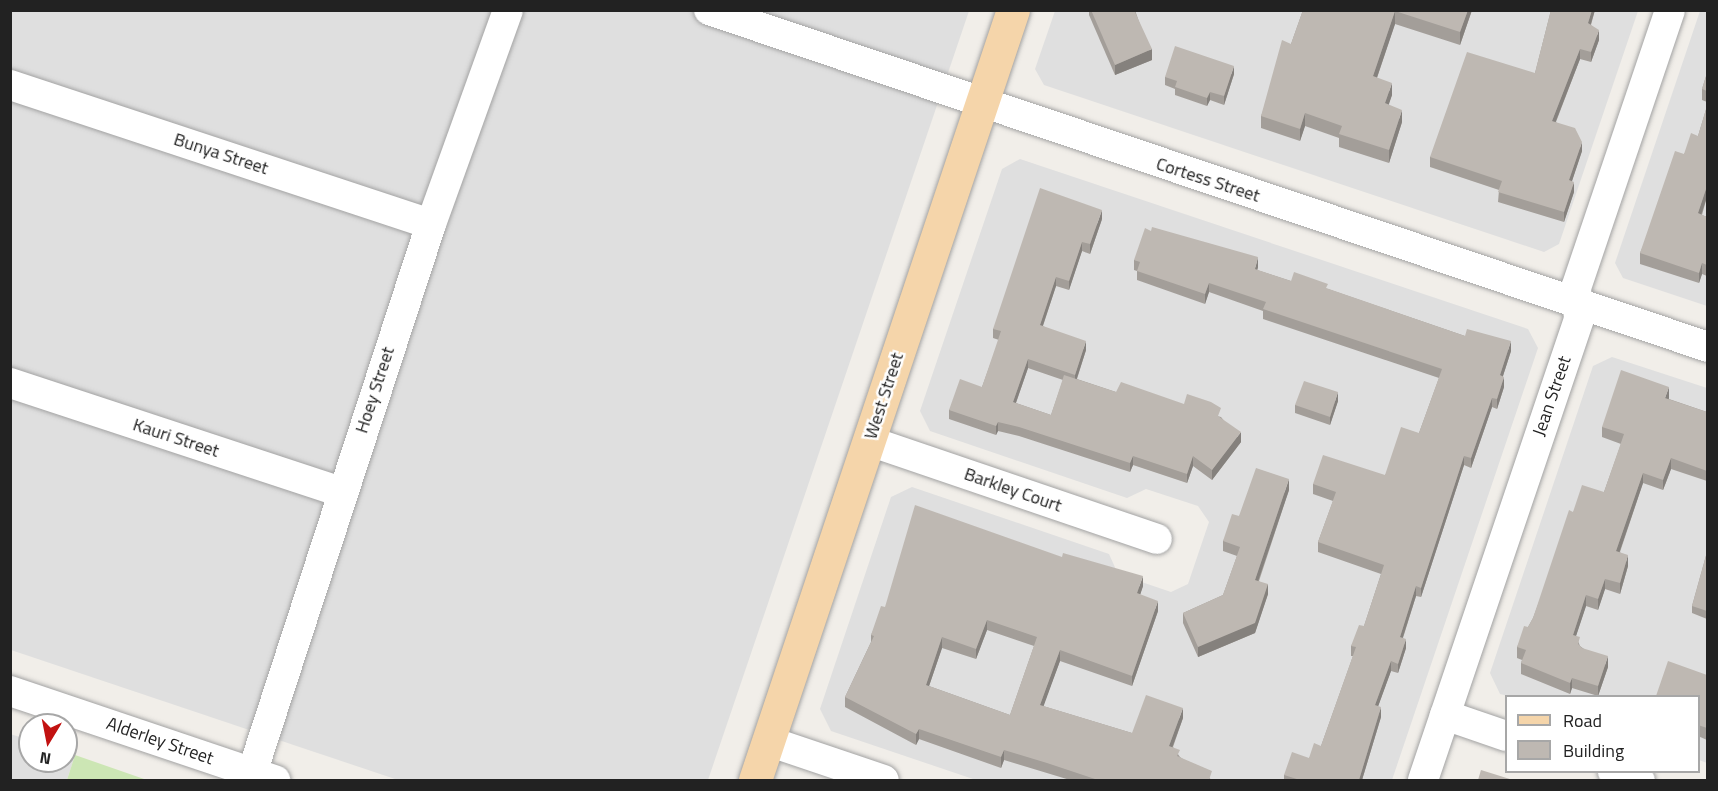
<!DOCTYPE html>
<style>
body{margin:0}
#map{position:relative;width:1718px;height:791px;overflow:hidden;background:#f1eee9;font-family:"Titillium Web",sans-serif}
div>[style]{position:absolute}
.residential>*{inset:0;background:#dfdfdf}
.grass>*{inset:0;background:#cce6b4}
.roads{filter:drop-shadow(0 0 2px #a3a3a3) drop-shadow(0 0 2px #a3a3a3)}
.minor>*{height:30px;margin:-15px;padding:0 15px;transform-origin:15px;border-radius:15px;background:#fff}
.major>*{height:33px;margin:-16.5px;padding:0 16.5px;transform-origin:16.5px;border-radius:16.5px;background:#f5d5aa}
.wall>*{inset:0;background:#a39e99}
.shaded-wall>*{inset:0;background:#85817d}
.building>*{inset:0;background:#beb8b2}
span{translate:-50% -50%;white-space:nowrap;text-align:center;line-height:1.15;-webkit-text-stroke:5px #fff;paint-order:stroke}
.street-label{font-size:18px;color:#222}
.frame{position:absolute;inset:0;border:12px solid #222;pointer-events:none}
.legend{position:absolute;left:1505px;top:695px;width:195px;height:78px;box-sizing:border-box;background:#fff;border:2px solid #a7a7a7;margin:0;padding:8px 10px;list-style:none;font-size:18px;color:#222}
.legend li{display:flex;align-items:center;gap:12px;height:30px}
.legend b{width:30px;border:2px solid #a7a7a7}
.north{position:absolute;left:18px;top:713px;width:60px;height:60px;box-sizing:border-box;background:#fff;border:2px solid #a7a7a7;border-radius:50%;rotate:190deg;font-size:16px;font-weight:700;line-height:24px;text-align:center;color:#222}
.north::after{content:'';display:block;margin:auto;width:21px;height:27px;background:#c21211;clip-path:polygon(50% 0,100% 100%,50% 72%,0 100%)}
</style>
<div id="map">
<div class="residential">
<i style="clip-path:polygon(11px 11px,969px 11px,708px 780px,398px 780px,11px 650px)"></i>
<i style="clip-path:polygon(1055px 11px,1638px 11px,1559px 244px,1544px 252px,1044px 85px,1035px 69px)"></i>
<i style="clip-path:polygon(1700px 11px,1707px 11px,1707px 306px,1623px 278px,1615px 263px)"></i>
<i style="clip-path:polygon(1020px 159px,1528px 329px,1538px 348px,1392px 780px,976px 780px,831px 731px,820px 709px,891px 497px,912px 487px,1109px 554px,1118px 574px,1171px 592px,1188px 584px,1209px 522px,1198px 506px,1146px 489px,1127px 498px,930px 431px,920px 411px,1002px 169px)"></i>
<i style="clip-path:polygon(1612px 357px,1707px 388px,1707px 763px,1699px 760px,1698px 696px,1508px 696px,1500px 694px,1490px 673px,1593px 366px)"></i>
<i style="clip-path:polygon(10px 734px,30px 740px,30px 761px,66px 761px,66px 752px,75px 755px,67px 780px,11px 780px)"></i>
</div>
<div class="grass">
<i style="clip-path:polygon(75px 755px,144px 779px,143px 780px,67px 780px)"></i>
</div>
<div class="roads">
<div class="minor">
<i style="left:709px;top:10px;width:1054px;rotate:18.64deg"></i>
<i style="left:10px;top:85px;width:443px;rotate:18.3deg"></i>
<i style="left:10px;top:383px;width:348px;rotate:18.2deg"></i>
<i style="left:869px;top:441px;width:304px;rotate:18.8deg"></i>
<i style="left:10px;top:691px;width:280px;rotate:18.6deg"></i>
<i style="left:1445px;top:715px;width:65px;rotate:19deg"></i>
<i style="left:768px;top:741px;width:122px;rotate:18.6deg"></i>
<i style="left:1613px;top:772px;width:28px;rotate:17deg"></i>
<i style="left:252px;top:773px;width:577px;rotate:-71.94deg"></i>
<i style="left:431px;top:224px;width:227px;rotate:-70.2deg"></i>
<i style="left:1423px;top:780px;width:488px;rotate:-71.3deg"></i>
<i style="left:1579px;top:318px;width:30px;rotate:-96deg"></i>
<i style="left:1576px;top:288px;width:293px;rotate:-71.3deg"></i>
</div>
<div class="major">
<i style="left:755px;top:780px;width:812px;rotate:-71.48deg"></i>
</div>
</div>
<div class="wall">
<i style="clip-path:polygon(1089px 10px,1135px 10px,1152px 60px,1115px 75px,1089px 15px)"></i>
<i style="clip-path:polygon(1303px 10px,1472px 10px,1460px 45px,1395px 24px,1377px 78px,1392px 95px,1388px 105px,1402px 122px,1389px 163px,1339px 147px,1339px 138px,1305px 126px,1300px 141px,1261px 128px,1261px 116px,1291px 44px)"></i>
<i style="clip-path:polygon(1551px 10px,1595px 10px,1591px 25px,1599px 40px,1591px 62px,1580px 59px,1556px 122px,1582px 151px,1572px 181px,1574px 192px,1564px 222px,1498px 202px,1499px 190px,1430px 167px,1430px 157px,1535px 73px)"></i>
<i style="clip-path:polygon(1707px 73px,1707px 102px,1702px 100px,1702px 89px)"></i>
<i style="clip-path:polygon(1234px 74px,1224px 105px,1210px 100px,1207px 106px,1175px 95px,1175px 89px,1165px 85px,1165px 77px)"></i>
<i style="clip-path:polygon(1707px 106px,1707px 197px,1702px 215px,1707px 217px,1707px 276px,1702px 274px,1699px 283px,1640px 264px,1640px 253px,1684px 154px,1698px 136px)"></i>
<i style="clip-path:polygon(evenodd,1102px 219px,1090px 254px,1082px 251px,1069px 290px,1056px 286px,1043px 326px,1086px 350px,1077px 379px,1116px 392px,1221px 417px,1241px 442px,1212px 480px,1193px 466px,1187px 483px,1133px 465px,1130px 472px,1019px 436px,998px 431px,996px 435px,949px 419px,949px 410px,982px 387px,999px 340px,993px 338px,993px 329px,1102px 219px,1028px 368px,1063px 380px,1051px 415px,1016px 403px,1028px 368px)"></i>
<i style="clip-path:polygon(1134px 260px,1258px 267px,1257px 270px,1291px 281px,1328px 289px,1465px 336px,1511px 351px,1503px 376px,1504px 387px,1497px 409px,1492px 407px,1471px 468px,1464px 465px,1421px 597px,1416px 596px,1403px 638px,1406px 648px,1398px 673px,1391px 671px,1378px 706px,1381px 717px,1362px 780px,1284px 780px,1284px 775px,1309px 758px,1321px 746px,1353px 656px,1351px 656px,1351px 646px,1364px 626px,1381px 574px,1318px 552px,1318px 542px,1333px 501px,1313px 494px,1313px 484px,1385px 475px,1419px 433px,1439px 378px,1263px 319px,1263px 311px,1209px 292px,1205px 304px,1137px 280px,1137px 271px,1134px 270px)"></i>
<i style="clip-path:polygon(1669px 398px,1669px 399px,1707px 412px,1707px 481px,1671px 469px,1663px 490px,1643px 483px,1620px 552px,1628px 566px,1620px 594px,1605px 589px,1598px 610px,1586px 606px,1576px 636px,1580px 646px,1608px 667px,1598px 696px,1572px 688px,1570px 694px,1521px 674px,1521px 663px,1522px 660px,1517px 658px,1517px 647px,1533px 618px,1573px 512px,1604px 492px,1621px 444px,1602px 437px,1602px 427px)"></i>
<i style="clip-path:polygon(1338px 401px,1330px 425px,1295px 413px,1295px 405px)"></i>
<i style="clip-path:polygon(1289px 490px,1259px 581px,1268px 594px,1255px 633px,1198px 657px,1183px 623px,1183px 613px,1223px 595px,1237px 556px,1223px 551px,1223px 541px,1239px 516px)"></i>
<i style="clip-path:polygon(1707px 552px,1707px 619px,1692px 613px,1692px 606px)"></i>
<i style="clip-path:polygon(evenodd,1143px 586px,1140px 595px,1158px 611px,1132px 686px,1060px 661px,1043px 706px,1132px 733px,1183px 718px,1173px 747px,1180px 757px,1212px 780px,1070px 780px,1004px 760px,1001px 768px,919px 739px,916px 745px,845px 707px,845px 697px,871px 642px,871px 635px,885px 607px,1143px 586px,987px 630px,1034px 646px,1010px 715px,929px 686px,942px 648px,976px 659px,987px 630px)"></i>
<i style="clip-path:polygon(1707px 675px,1707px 740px,1698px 736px,1698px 696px)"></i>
</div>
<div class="shaded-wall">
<i style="clip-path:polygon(1468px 10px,1472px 10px,1460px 45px,1460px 32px)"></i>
<i style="clip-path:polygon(1592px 10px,1595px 10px,1588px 33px,1588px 23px)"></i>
<i style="clip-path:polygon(1395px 11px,1395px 24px,1373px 89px,1373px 76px)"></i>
<i style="clip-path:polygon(1599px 30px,1599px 40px,1591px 62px,1591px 52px)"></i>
<i style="clip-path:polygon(1152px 49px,1152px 60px,1115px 75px,1115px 65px)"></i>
<i style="clip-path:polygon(1580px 49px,1580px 59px,1552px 131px,1552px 121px)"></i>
<i style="clip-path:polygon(1234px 66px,1234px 74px,1224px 105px,1224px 96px)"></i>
<i style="clip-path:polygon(1392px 83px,1392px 95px,1385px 116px,1385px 103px)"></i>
<i style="clip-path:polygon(1210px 92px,1210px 100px,1207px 106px,1207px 98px)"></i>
<i style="clip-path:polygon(1402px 110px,1402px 122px,1389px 163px,1389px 150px)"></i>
<i style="clip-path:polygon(1305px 113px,1305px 126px,1300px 141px,1300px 129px)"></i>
<i style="clip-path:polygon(1582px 142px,1582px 151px,1569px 190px,1569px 180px)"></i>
<i style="clip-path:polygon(1574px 182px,1574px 192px,1564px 222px,1564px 212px)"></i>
<i style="clip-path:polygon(1707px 186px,1707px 197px,1698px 224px,1698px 213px)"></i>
<i style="clip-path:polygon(1102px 210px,1102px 219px,1090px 254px,1090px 244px)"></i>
<i style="clip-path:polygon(1082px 242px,1082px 251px,1069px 290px,1069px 281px)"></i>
<i style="clip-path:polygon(1258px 257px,1258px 267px,1255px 279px,1255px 269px)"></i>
<i style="clip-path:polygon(1702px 263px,1702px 274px,1699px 283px,1699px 273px)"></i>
<i style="clip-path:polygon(1056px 277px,1056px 286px,1040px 334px,1040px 325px)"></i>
<i style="clip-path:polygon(1209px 283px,1209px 292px,1205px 304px,1205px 294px)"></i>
<i style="clip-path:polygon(1086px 341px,1086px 350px,1075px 384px,1075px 375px)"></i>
<i style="clip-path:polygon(1511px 341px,1511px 351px,1500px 385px,1500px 375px)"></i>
<i style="clip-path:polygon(1028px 359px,1028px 368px,1013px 411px,1013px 402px)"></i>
<i style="clip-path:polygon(1504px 377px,1504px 387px,1497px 409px,1497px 399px)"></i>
<i style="clip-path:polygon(1669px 387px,1669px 398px,1665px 409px,1665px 398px)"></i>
<i style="clip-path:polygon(1338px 392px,1338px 401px,1330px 425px,1330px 417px)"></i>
<i style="clip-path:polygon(1492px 398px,1492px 407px,1471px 468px,1471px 458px)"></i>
<i style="clip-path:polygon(998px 422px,998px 431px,996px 435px,996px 426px)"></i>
<i style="clip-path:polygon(1241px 432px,1241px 442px,1212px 480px,1212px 470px)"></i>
<i style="clip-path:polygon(1133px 456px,1133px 465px,1130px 472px,1130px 463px)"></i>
<i style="clip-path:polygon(1193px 456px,1193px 466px,1187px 483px,1187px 474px)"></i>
<i style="clip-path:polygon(1464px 456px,1464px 465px,1421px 597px,1421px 588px)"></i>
<i style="clip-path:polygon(1671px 458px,1671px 469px,1663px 490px,1663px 480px)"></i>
<i style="clip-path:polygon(1643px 473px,1643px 483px,1616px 562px,1616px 551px)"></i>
<i style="clip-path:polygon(1289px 479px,1289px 490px,1255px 590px,1255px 580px)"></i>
<i style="clip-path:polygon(1628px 555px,1628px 566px,1620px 594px,1620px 583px)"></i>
<i style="clip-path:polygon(1143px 576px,1143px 586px,1137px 604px,1137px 593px)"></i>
<i style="clip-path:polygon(1605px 579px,1605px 589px,1598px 610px,1598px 599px)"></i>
<i style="clip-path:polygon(1268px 584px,1268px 594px,1255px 633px,1198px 657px,1198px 647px)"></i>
<i style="clip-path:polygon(1416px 586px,1416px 596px,1400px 646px,1400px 637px)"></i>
<i style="clip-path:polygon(1586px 595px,1586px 606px,1573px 645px,1573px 635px)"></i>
<i style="clip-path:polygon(1158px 601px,1158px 611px,1132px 686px,1132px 676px)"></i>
<i style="clip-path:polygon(987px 620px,987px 630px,976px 659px,976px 649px)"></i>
<i style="clip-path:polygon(942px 637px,942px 648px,926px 695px,926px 685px)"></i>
<i style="clip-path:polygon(1406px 639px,1406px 648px,1398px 673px,1398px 664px)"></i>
<i style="clip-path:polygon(1060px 650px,1060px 661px,1040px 716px,1040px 705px)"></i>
<i style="clip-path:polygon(1608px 656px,1608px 667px,1598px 696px,1598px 686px)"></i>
<i style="clip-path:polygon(1391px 661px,1391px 671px,1375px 715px,1375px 705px)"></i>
<i style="clip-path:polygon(1572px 678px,1572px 688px,1570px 694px,1570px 683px)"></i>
<i style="clip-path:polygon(1381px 707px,1381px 717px,1362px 780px,1359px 780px)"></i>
<i style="clip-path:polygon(1183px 708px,1183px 718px,1169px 756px,1169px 746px)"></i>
<i style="clip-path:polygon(919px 729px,919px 739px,916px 745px,916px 734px)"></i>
<i style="clip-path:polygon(1004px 750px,1004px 760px,1001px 768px,1001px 757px)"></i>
</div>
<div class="building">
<i style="clip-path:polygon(1091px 10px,1134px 10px,1152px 49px,1115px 65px)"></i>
<i style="clip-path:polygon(1303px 10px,1468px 10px,1460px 32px,1395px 11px,1373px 76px,1392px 83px,1385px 103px,1402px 110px,1389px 150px,1339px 134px,1342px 126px,1305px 113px,1300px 129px,1261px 116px,1282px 40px,1291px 44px)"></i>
<i style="clip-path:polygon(1551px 10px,1592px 10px,1588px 23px,1599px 30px,1591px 52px,1580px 49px,1552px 121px,1575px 128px,1582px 142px,1569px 180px,1574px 182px,1564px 212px,1498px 192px,1502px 181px,1430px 157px,1467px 52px,1535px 73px)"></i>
<i style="clip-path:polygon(1175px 46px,1234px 66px,1224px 96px,1210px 92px,1207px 98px,1175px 87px,1177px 81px,1165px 77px)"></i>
<i style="clip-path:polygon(1707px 73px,1707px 91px,1702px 89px)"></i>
<i style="clip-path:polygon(1707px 106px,1707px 186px,1698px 213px,1707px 217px,1707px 265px,1702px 263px,1699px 273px,1640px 253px,1675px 151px,1684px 154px,1691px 133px,1698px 136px)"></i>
<i style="clip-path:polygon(1040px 188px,1102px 210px,1090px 244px,1082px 242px,1069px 281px,1056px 277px,1040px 325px,1086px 341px,1075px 375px,1028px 359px,1013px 402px,1051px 415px,1064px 375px,1116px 392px,1121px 382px,1184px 404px,1187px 394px,1211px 402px,1221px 408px,1218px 416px,1241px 432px,1212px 470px,1193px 456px,1187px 474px,1133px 456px,1130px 463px,1019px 427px,998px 422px,996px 426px,949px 410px,960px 379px,982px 387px,1001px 331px,993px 329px)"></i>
<i style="clip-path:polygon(1152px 227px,1258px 257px,1255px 269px,1291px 281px,1294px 272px,1328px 284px,1326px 288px,1465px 336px,1467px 329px,1511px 341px,1500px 375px,1504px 377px,1497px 399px,1492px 398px,1471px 458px,1464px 456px,1421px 588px,1416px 586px,1400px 637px,1406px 639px,1398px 664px,1391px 661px,1375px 705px,1381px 707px,1359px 780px,1300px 780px,1284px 775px,1292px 752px,1309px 758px,1314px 743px,1321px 746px,1356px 647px,1351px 646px,1359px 625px,1364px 626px,1384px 565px,1318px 542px,1336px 492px,1313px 484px,1323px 455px,1385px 475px,1401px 427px,1419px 433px,1442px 369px,1263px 309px,1266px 302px,1209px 283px,1205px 294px,1137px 271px,1140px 262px,1134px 260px,1145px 228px,1151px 231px)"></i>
<i style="clip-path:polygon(1621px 370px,1669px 387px,1665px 398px,1707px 412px,1707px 471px,1671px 458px,1663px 480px,1643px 473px,1616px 551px,1628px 555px,1620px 583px,1605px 579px,1598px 599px,1586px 595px,1573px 635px,1580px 637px,1578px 644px,1582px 648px,1608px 656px,1598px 686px,1572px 678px,1570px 683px,1521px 663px,1526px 650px,1517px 647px,1524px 626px,1528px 627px,1533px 618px,1569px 510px,1573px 512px,1582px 485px,1604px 492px,1624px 434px,1602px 427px)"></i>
<i style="clip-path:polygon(1304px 381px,1338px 392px,1330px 417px,1295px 405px)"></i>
<i style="clip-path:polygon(1256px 468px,1289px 479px,1255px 580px,1268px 584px,1255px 623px,1198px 647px,1183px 613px,1223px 595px,1240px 547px,1223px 541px,1232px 514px,1239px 516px)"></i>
<i style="clip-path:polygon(evenodd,915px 505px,1062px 557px,1063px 553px,1143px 576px,1137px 593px,1158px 601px,1132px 676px,1060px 650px,1040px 705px,1132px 733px,1146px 695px,1183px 708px,1169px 746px,1180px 750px,1177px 756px,1212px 771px,1209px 780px,1098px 780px,1047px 763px,1004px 750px,1001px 757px,919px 729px,916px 734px,845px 697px,874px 636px,871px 635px,881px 606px,885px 607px,915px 505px,987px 620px,1037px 637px,1010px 715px,926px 685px,942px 637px,976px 649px,987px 620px)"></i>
<i style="clip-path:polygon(1707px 552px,1707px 611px,1692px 606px)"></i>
<i style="clip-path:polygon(1668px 661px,1707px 675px,1707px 728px,1698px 725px,1698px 696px,1656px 696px)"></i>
<i style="clip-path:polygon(1481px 770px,1513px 780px,1478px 780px)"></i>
</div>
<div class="street-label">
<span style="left:221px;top:154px;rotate:18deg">Bunya Street</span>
<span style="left:1208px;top:180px;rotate:18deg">Cortess Street</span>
<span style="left:375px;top:390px;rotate:-72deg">Hoey Street</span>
<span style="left:884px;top:396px;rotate:-72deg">West Street</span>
<span style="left:1552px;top:396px;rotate:-71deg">Jean Street</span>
<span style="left:176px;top:438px;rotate:18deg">Kauri Street</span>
<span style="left:1013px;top:490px;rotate:19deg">Barkley Court</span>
<span style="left:160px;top:741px;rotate:19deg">Alderley Street</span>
</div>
<div class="frame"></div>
<ul class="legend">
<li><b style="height:8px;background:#f5d5aa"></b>Road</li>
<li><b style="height:16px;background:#beb8b2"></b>Building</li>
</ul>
<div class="north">N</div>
</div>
